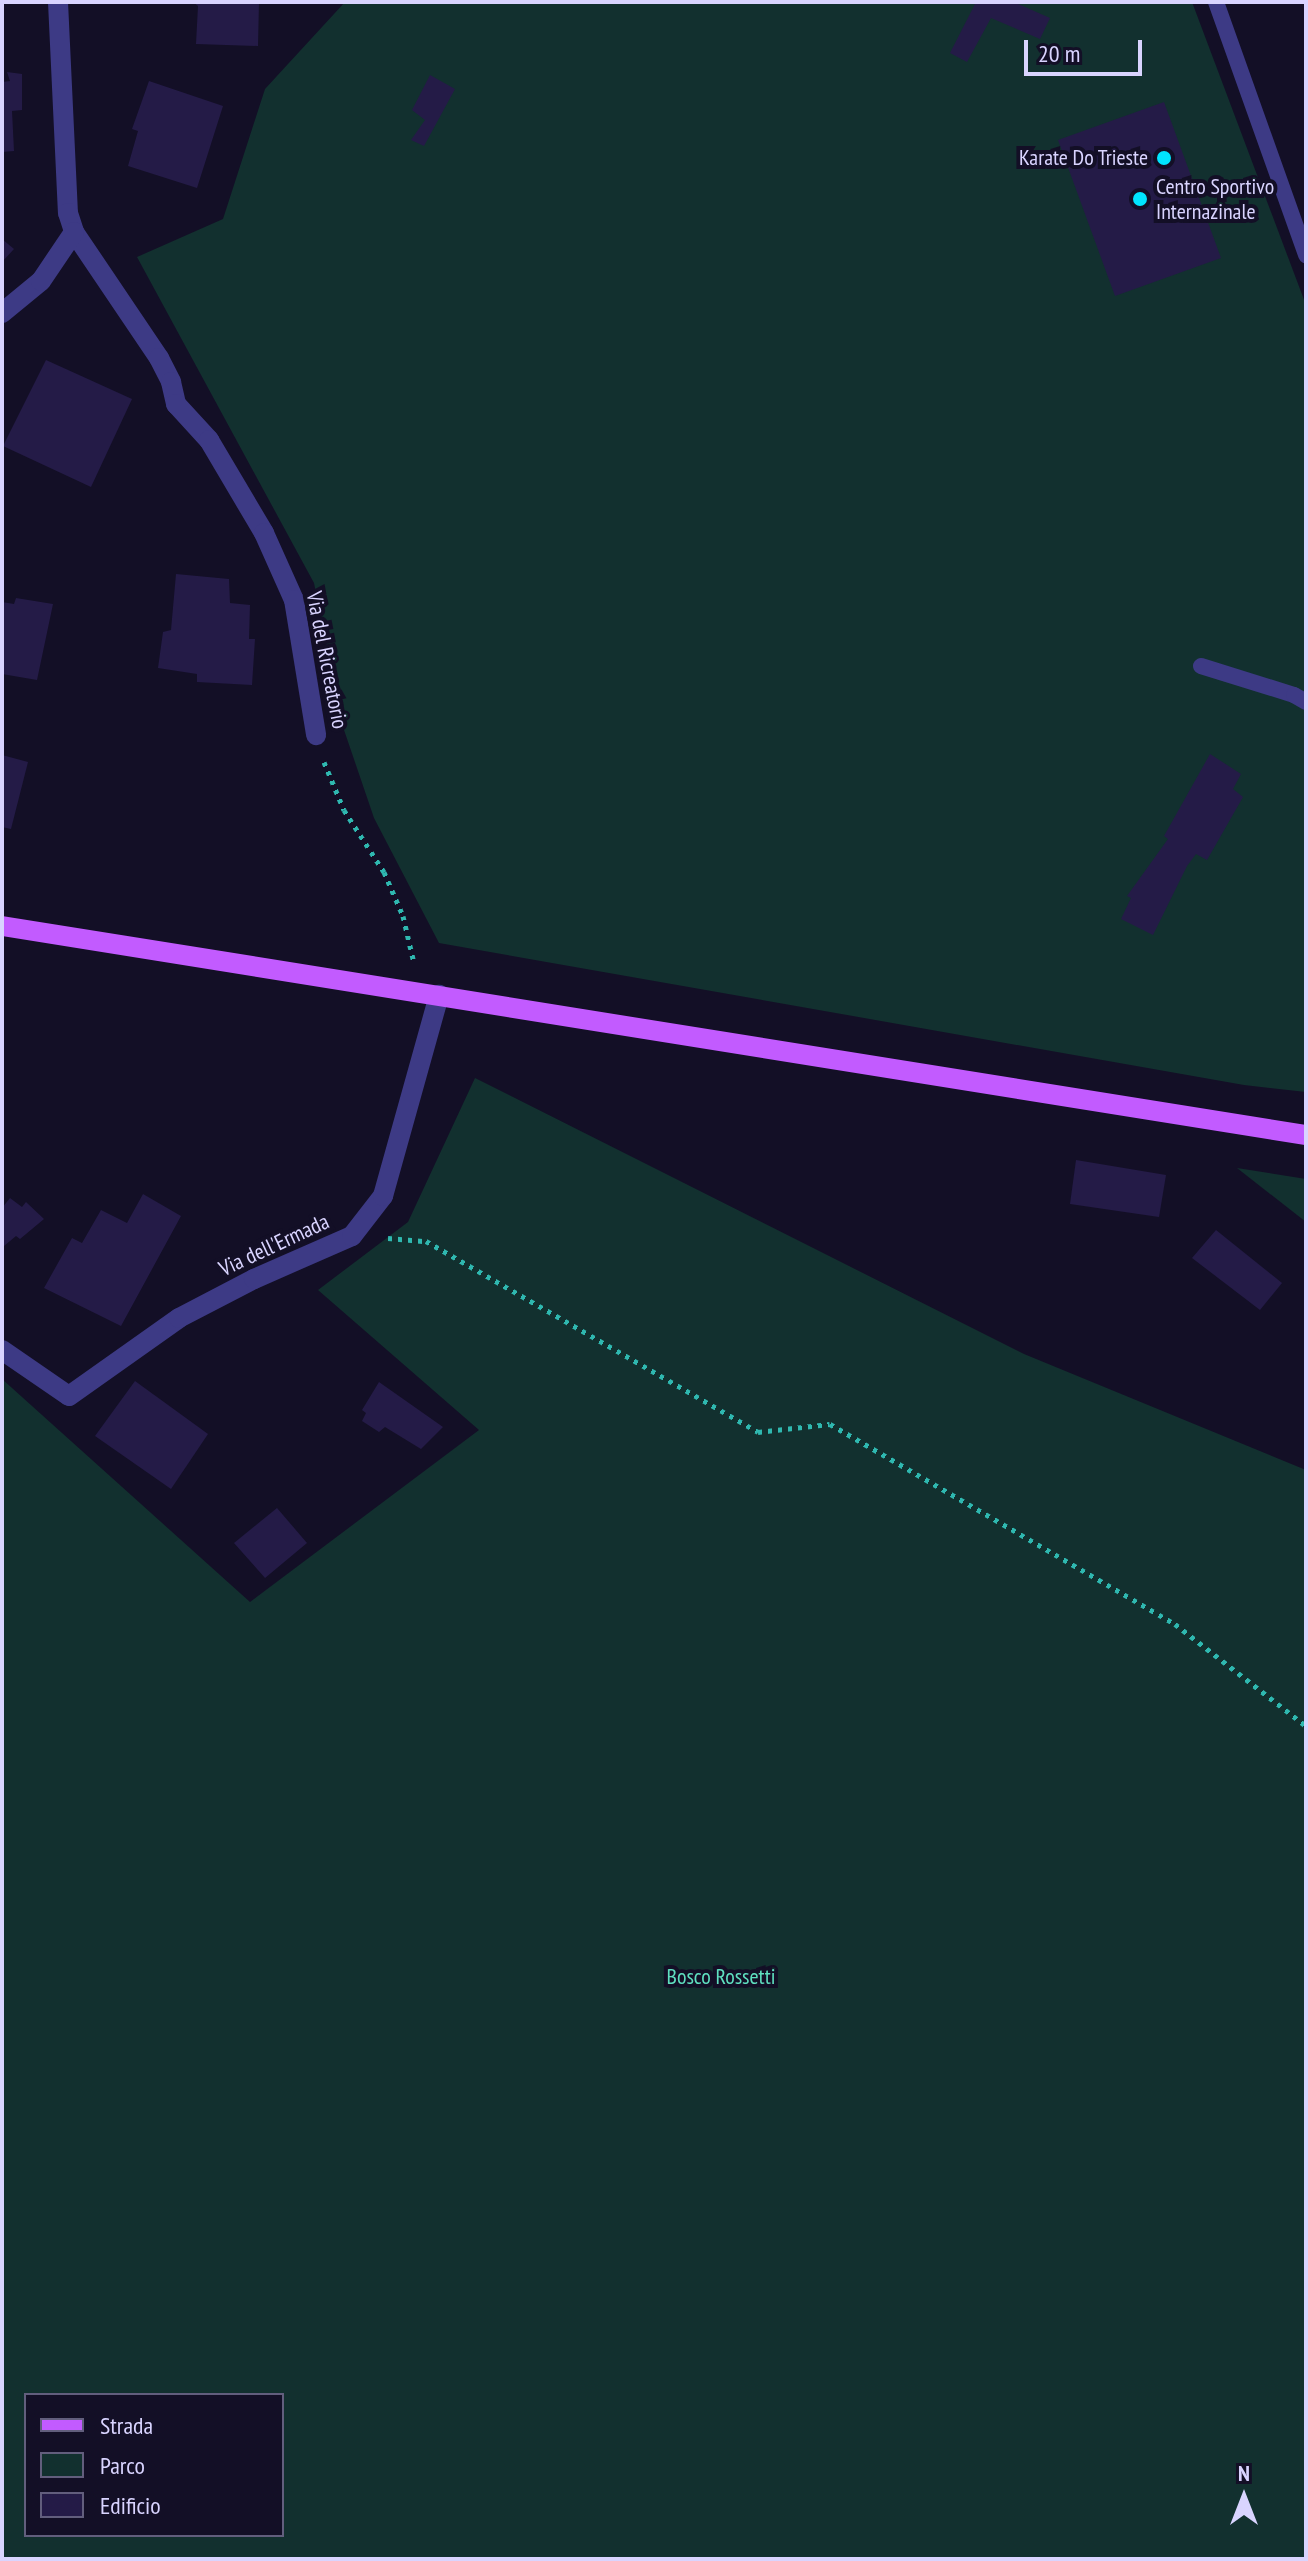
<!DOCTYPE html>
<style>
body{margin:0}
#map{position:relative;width:1308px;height:2561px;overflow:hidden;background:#130f26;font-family:"PT Sans Narrow",sans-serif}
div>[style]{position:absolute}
.green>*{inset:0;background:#12302f}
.building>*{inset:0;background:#241b47}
.path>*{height:5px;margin-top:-2.5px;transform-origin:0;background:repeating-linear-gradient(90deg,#2fb8b0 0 4px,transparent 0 10px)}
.lane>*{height:16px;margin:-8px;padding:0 8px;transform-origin:8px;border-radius:8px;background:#3d3a85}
.street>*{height:20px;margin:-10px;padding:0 10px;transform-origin:10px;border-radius:10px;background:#3d3a85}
.primary>*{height:20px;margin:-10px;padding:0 10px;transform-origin:10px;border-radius:10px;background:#c25bff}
.dots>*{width:22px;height:22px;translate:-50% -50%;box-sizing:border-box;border:4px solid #130f26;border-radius:50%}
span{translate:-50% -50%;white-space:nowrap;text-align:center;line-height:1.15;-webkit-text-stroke:8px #130f26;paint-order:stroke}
.poi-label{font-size:22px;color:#d9d4ff}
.right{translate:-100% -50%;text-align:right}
.left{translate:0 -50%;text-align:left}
.street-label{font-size:22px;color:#d9d4ff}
.park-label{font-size:22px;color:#5fe0c0}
.frame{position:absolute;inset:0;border:4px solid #d9d4ff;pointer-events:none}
.legend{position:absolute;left:24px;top:2393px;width:260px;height:144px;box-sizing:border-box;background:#130f26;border:2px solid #625e7d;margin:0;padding:10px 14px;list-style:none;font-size:24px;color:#d9d4ff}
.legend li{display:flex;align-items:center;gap:16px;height:40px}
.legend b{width:40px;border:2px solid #625e7d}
.north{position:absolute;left:1204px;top:2457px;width:80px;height:80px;-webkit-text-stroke:6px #130f26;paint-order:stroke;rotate:0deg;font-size:22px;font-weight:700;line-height:32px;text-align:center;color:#d9d4ff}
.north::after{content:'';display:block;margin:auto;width:28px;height:36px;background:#d9d4ff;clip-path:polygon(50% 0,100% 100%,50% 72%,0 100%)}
.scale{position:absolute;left:1024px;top:40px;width:118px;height:36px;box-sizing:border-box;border:4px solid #d9d4ff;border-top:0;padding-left:10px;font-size:24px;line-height:28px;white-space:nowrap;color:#d9d4ff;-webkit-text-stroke:6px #130f26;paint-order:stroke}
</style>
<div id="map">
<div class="green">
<i style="clip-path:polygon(345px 2px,1192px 2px,1306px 305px,1306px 1092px,1244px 1085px,439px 943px,374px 818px,343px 727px,314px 583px,137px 257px,223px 219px,265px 89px)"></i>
<i style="clip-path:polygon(evenodd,475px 1078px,1024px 1354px,1306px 1470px,1306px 2559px,2px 2559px,2px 1379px,250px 1602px,479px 1430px,318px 1290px,408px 1222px,475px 1078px,26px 2395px,282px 2395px,282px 2535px,26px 2535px,26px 2395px)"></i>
<i style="clip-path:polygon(1237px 1168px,1306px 1179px,1306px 1222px)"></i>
</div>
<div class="building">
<i style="clip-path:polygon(193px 2px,259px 2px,258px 46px,196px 44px,198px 6px)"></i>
<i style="clip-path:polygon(976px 2px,1014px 2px,1050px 18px,1040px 39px,991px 18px,967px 62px,950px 53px)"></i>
<i style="clip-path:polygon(7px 72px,22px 74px,22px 110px,12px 111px,14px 151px,2px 152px,2px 82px,10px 81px)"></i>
<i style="clip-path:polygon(430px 75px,455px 89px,424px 146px,411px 140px,425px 120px,412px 110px)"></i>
<i style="clip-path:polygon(149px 81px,223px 106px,197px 188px,128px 166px,138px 131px,132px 129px)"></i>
<i style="clip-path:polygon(1164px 102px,1221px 258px,1115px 296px,1058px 140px)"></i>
<i style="clip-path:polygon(2px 239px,14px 249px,2px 262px)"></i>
<i style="clip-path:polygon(46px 360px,132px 399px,91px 487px,3px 446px)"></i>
<i style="clip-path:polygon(176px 574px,229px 579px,230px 603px,250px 605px,249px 639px,255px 639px,252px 685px,197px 682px,197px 674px,158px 668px,163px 632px,171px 630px)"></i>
<i style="clip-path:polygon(16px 598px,53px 604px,37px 680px,2px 674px,2px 602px,14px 604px)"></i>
<i style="clip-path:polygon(1210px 754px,1241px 774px,1233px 789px,1243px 797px,1207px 860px,1196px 854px,1187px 866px,1153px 935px,1121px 919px,1131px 898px,1127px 896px,1168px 839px,1164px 836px)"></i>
<i style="clip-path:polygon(2px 755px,28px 762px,11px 829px,2px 827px)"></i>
<i style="clip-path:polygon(1076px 1160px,1166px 1175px,1159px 1217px,1070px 1204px)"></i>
<i style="clip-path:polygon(143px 1194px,181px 1216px,121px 1326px,44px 1288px,72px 1238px,82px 1243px,101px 1210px,127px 1223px)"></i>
<i style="clip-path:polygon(10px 1198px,22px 1207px,26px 1202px,44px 1219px,20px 1239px,16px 1236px,4px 1246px,2px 1208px)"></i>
<i style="clip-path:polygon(1216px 1230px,1282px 1283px,1260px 1310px,1192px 1258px)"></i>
<i style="clip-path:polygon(135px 1381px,208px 1434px,171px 1489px,95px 1436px)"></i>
<i style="clip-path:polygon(379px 1382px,443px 1427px,421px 1449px,385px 1427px,379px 1432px,362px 1421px,366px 1413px,362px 1410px)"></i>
<i style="clip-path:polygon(277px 1508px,307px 1543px,265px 1578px,234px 1543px)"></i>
</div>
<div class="path">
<i style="left:324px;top:762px;width:52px;rotate:67.4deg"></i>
<i style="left:344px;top:810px;width:74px;rotate:57.2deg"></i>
<i style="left:384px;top:872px;width:48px;rotate:66.6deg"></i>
<i style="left:403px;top:916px;width:48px;rotate:76.8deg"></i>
<i style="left:388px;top:1238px;width:38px;rotate:5deg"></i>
<i style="left:426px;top:1241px;width:383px;rotate:29.9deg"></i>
<i style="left:758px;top:1432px;width:72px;rotate:-6.3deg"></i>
<i style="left:830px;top:1424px;width:399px;rotate:30.1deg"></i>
<i style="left:1175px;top:1624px;width:166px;rotate:37.9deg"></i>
</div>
<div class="lane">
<i style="left:1216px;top:2px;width:269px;rotate:70.4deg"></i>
<i style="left:1201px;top:666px;width:97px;rotate:17.3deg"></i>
<i style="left:1294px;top:695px;width:14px;rotate:30deg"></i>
</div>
<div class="street">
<i style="left:58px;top:2px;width:211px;rotate:87.3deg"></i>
<i style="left:68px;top:213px;width:20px;rotate:72deg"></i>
<i style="left:74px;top:232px;width:152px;rotate:56deg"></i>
<i style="left:159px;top:358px;width:27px;rotate:63deg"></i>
<i style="left:171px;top:382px;width:23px;rotate:77deg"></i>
<i style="left:176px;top:404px;width:49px;rotate:47.5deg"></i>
<i style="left:209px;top:440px;width:108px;rotate:59.4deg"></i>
<i style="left:264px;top:533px;width:73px;rotate:65.9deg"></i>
<i style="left:294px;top:600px;width:137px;rotate:80.7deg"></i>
<i style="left:2px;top:313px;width:50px;rotate:-39.4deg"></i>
<i style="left:41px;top:281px;width:59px;rotate:-56deg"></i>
<i style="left:2px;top:1350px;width:81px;rotate:34.5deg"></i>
<i style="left:69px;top:1396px;width:135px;rotate:-35.3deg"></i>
<i style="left:179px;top:1318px;width:85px;rotate:-27.5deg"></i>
<i style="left:254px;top:1279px;width:107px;rotate:-23.7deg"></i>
<i style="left:352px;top:1236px;width:51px;rotate:-52.2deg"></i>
<i style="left:383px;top:1196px;width:209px;rotate:-74.4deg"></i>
</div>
<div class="primary">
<i style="left:2px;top:926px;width:1321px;rotate:9.11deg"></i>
</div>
<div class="dots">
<i style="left:1164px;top:158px;background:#00e5ff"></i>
<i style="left:1140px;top:199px;background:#00e5ff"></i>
</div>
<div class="poi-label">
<span class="right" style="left:1148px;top:158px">Karate Do Trieste</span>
<span class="left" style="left:1156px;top:199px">Centro Sportivo<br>Internazinale</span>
</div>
<div class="street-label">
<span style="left:327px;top:660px;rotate:79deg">Via del Ricreatorio</span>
<span style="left:274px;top:1245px;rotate:-25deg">Via dell'Ermada</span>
</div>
<div class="park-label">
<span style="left:721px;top:1977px">Bosco Rossetti</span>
</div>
<div class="frame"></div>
<ul class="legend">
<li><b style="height:10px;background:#c25bff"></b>Strada</li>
<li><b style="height:22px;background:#12302f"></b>Parco</li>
<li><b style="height:22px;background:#241b47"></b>Edificio</li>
</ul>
<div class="north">N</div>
<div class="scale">20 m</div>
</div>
